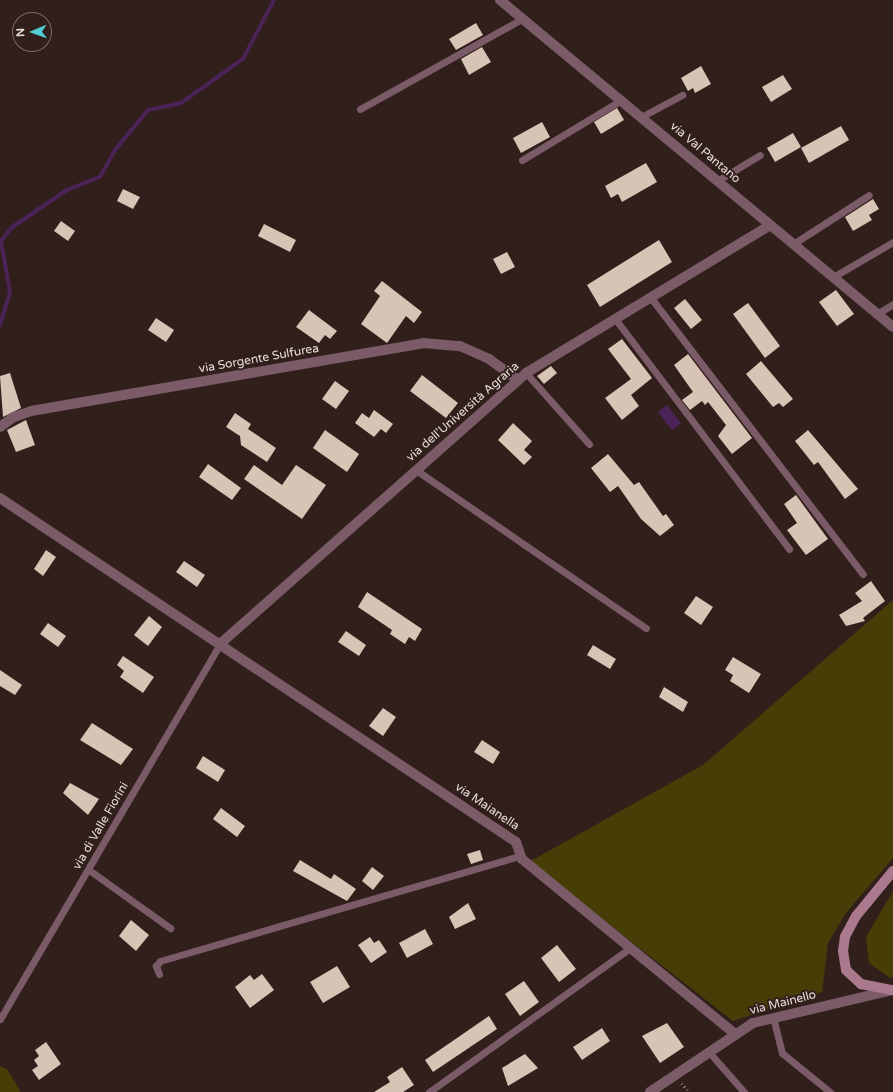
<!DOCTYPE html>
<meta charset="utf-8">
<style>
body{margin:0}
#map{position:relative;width:893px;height:1092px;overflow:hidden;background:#311f1c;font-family:"Varela Round",sans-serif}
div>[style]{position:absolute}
.green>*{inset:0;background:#473d06}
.water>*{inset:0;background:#4c2357}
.stream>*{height:4px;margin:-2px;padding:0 2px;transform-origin:2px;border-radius:2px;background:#4c2357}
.building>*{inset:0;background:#d7c4b4}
.path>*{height:2.5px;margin-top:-1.25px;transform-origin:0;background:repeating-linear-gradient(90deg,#8e7e7b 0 1px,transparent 0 4px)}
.lane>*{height:7px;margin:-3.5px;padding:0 3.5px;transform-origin:3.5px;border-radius:3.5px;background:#7a5b67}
.street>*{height:10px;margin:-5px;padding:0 5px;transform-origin:5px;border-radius:5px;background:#7a5b67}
.secondary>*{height:10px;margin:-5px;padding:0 5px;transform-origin:5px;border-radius:5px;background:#ab798d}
span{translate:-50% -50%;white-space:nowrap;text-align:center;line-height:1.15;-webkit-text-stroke:4px #311f1c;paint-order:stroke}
.street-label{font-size:12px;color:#e9dcd9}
.north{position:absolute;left:12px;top:12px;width:40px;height:40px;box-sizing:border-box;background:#311f1c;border:1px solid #7b6b68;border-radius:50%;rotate:268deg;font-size:11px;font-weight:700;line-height:16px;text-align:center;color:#e9dcd9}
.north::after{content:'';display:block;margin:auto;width:14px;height:18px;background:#51ccd5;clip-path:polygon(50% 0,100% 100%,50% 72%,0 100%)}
</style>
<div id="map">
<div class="green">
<i style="clip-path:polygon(893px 600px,893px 858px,846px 913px,828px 943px,822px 992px,733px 1021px,529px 862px,703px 765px)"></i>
<i style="clip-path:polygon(893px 891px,893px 977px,890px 978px,869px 963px,866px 937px)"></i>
<i style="clip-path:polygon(0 1066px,7px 1069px,21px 1092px,0 1092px)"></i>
</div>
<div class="water">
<i style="clip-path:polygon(667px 405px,681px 423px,672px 430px,658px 412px)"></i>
</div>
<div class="stream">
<i style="left:0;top:325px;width:34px;rotate:-73deg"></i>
<i style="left:10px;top:292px;width:52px;rotate:-100deg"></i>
<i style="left:1px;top:241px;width:16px;rotate:-52deg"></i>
<i style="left:11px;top:228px;width:68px;rotate:-34.2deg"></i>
<i style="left:67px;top:190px;width:35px;rotate:-22deg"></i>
<i style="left:100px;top:177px;width:31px;rotate:-61deg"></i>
<i style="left:115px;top:150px;width:52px;rotate:-50.5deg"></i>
<i style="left:148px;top:110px;width:34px;rotate:-12deg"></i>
<i style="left:181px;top:103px;width:76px;rotate:-35.4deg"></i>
<i style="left:243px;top:59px;width:67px;rotate:-62.3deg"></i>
</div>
<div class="building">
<i style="clip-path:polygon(476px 23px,483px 35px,456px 50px,449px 39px)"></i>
<i style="clip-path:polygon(482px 47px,491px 62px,469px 75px,461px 59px)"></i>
<i style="clip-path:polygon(701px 66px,711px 84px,695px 93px,693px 88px,688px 91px,681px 78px)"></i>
<i style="clip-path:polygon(783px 75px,792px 89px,771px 102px,762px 87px)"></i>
<i style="clip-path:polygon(617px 108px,624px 120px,601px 134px,594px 122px)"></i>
<i style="clip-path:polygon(542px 122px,550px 137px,521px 153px,513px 138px)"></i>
<i style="clip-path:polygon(841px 126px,849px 140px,809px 163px,801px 148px)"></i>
<i style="clip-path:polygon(793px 133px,801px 147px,775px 162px,767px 148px)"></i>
<i style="clip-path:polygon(646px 163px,657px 182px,622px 202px,618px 194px,611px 198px,605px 186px)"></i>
<i style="clip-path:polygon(123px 189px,140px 197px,133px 209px,117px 201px)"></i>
<i style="clip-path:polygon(873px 199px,879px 209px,869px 215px,872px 220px,853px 231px,845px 217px)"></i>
<i style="clip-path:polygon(61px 221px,75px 231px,68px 241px,54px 231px)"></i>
<i style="clip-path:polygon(264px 224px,296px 240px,290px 252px,258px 236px)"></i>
<i style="clip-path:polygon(659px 240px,672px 262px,600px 307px,587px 285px)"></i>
<i style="clip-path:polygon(507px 252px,515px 267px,501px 274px,493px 259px)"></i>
<i style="clip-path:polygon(382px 281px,422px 312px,414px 323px,406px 316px,387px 343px,361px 324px,380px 296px,374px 291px)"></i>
<i style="clip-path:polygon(836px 290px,854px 314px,837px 326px,819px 302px)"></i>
<i style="clip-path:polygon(685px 299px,702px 320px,691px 329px,674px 308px)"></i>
<i style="clip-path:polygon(748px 303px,780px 346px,765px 358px,733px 314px)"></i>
<i style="clip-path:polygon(309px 310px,337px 331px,330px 339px,325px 335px,319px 343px,296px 327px)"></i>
<i style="clip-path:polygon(156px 318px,174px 330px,166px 342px,148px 330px)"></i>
<i style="clip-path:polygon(622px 339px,652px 378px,631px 395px,639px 406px,622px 420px,605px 398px,631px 379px,608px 349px)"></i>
<i style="clip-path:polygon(688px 354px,752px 438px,732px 454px,718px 436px,726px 425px,708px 402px,705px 405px,702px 401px,690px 410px,682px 400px,693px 392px,674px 365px)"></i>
<i style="clip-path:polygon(761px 361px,793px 399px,783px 407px,779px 403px,773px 407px,746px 374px)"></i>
<i style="clip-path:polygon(551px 366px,557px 373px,544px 384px,537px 376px)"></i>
<i style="clip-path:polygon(10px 373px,21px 408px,3px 417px,0 376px)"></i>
<i style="clip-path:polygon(422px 375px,458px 403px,446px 418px,410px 391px)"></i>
<i style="clip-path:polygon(335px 381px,349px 391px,336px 409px,322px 399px)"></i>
<i style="clip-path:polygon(374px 410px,393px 424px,386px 433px,381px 429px,374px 437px,355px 423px,362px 413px,369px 418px)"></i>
<i style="clip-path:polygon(235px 413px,251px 424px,248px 429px,276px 448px,267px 462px,241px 445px,240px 436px,226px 427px)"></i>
<i style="clip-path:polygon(26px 420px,35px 445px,16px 452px,7px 430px)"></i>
<i style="clip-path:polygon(513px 423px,532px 441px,524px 450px,532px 457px,524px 465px,498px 440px)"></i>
<i style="clip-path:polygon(325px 430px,359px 454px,347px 472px,313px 448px)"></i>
<i style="clip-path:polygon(808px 430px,858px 489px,845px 499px,818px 462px,814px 465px,795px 441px)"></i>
<i style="clip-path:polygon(608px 454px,634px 485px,639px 482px,663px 516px,666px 514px,674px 525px,660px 536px,641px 519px,618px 486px,610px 492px,591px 468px)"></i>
<i style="clip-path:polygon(208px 464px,241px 488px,232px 500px,199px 477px)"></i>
<i style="clip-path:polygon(254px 465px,282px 485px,296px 465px,326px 485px,302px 519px,244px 479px)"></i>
<i style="clip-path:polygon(796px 495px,828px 539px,806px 555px,787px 530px,797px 523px,784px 504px)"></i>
<i style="clip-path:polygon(46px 550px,56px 557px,43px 576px,34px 569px)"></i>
<i style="clip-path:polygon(184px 561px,205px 575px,197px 587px,176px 572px)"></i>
<i style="clip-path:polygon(871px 581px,885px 601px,863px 618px,865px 621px,846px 626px,839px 615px,862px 601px,855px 593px)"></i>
<i style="clip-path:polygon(367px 592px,422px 629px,415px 641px,409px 637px,405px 644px,390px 634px,392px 630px,358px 607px)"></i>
<i style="clip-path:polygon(696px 596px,713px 607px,701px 625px,684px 613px)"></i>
<i style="clip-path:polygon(149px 616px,162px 627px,148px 646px,134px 635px)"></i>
<i style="clip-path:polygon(48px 623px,66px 636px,58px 647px,40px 634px)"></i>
<i style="clip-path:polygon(346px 631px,366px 645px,359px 656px,338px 642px)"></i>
<i style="clip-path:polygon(593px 645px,616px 659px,610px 669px,587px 655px)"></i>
<i style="clip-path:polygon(123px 656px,154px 677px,143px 693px,120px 677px,124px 671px,117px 665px)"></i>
<i style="clip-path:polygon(733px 657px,761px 674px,749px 693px,730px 681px,733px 675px,725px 670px)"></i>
<i style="clip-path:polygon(0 670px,22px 685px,15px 695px,0 686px)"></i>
<i style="clip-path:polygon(664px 687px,688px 702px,683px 712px,659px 697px)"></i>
<i style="clip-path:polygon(383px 708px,396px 717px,383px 736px,369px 726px)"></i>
<i style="clip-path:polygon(92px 723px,133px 749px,121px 765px,80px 740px)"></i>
<i style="clip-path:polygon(482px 740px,500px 752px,493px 764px,474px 752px)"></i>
<i style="clip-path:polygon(203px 756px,225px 770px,218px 782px,196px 768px)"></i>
<i style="clip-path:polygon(70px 783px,99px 799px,88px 815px,63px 793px)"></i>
<i style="clip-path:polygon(221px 808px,245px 826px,237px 837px,213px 819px)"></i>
<i style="clip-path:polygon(480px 850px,483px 860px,471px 864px,467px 854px)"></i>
<i style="clip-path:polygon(300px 860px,331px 879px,334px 874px,356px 889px,347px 901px,293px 871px)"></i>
<i style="clip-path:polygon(372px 867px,384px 876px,373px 890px,362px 881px)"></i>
<i style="clip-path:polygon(468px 903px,476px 919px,455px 929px,449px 917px)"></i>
<i style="clip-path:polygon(131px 920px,149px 935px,136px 951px,119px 936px)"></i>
<i style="clip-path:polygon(425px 929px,433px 944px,407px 958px,399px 943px)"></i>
<i style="clip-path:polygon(370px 937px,374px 943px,379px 940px,387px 952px,371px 963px,358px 945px)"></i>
<i style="clip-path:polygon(557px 945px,576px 969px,559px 982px,541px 958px)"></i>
<i style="clip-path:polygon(337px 966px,350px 987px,323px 1003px,310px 982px)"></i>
<i style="clip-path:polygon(262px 974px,274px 990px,250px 1008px,235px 987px,250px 975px,254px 980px)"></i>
<i style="clip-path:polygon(524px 981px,539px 1002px,520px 1016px,505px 994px)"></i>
<i style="clip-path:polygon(489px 1016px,497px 1029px,433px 1072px,425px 1060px)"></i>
<i style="clip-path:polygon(667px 1023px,684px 1047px,660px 1063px,642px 1036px)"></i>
<i style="clip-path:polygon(602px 1028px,610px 1041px,582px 1060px,573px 1047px)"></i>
<i style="clip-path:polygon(46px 1042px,61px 1064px,39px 1080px,32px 1070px,38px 1066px,34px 1060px,39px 1056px,35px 1050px)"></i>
<i style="clip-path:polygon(525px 1054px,538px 1068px,508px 1086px,502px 1068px)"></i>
<i style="clip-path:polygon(402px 1067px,414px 1085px,403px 1092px,374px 1092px,390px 1082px,387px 1077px)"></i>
</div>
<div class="path">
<i style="left:682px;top:1083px;width:11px;rotate:52deg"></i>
</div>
<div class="lane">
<i style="left:360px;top:109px;width:185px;rotate:-29.1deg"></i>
<i style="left:641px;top:117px;width:47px;rotate:-28.2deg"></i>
<i style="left:522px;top:160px;width:116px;rotate:-31.2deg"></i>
<i style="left:717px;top:181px;width:50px;rotate:-31.2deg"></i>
<i style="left:793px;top:244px;width:90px;rotate:-32.8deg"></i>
<i style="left:833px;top:277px;width:69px;rotate:-30.3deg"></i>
<i style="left:651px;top:298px;width:348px;rotate:52.5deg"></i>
<i style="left:877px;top:314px;width:19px;rotate:-32deg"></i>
<i style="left:616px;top:320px;width:287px;rotate:52.9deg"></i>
<i style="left:526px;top:373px;width:95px;rotate:48.4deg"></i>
<i style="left:416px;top:470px;width:279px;rotate:34.5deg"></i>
<i style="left:89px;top:870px;width:100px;rotate:35.6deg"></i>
<i style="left:159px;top:974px;width:9px;rotate:-111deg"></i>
<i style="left:156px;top:966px;width:6px;rotate:-51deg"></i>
<i style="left:160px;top:961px;width:375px;rotate:-16.3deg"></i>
<i style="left:773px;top:1017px;width:37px;rotate:76deg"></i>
<i style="left:782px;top:1053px;width:62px;rotate:39.1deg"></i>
<i style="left:0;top:1019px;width:435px;rotate:-59.6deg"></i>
<i style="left:708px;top:1051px;width:55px;rotate:48.7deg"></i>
<i style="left:429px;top:1092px;width:247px;rotate:-35.6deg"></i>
</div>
<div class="street">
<i style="left:500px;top:0;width:511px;rotate:39.76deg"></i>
<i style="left:0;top:427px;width:17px;rotate:-36deg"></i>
<i style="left:14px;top:417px;width:18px;rotate:-19deg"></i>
<i style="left:31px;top:411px;width:398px;rotate:-9.8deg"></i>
<i style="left:423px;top:343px;width:37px;rotate:5deg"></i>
<i style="left:460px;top:346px;width:32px;rotate:24deg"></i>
<i style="left:489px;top:359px;width:36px;rotate:36deg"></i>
<i style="left:0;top:498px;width:620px;rotate:33.69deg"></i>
<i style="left:516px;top:842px;width:18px;rotate:71deg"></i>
<i style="left:522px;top:859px;width:274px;rotate:39.4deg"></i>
<i style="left:220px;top:644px;width:409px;rotate:-41.5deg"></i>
<i style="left:526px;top:373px;width:285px;rotate:-31.2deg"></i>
<i style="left:650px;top:1092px;width:124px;rotate:-33.8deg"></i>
<i style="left:753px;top:1023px;width:144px;rotate:-13.3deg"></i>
</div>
<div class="secondary">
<i style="left:893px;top:871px;width:58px;rotate:129.4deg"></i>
<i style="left:856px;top:916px;width:24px;rotate:118deg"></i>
<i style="left:845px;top:937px;width:14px;rotate:98deg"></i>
<i style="left:843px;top:951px;width:19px;rotate:81deg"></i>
<i style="left:846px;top:970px;width:21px;rotate:43deg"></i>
<i style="left:861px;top:984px;width:33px;rotate:11deg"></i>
</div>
<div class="street-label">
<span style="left:705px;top:153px;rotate:40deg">via Val Pantano</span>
<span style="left:259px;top:359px;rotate:-10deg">via Sorgente Sulfurea</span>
<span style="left:463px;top:412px;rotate:-41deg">via dell'Università Agraria</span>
<span style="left:487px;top:807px;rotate:34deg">via Maianella</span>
<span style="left:101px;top:826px;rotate:-60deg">via di Valle Fiorini</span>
<span style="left:783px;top:1003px;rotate:-14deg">via Mainello</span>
</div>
<div class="north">N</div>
</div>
